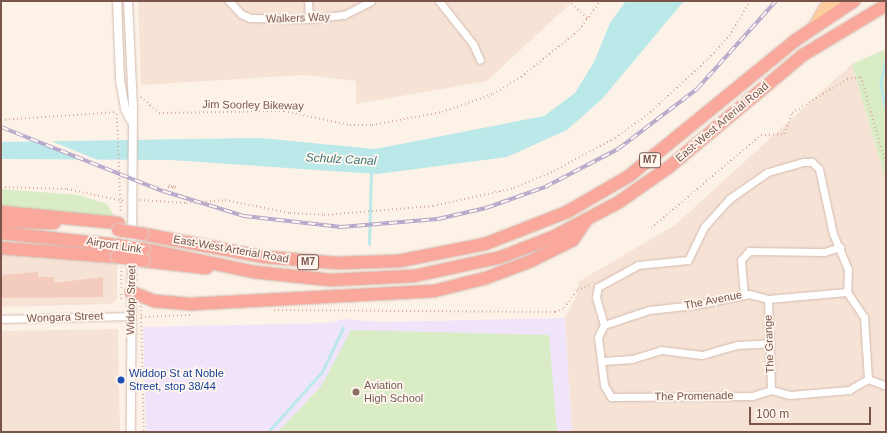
<!DOCTYPE html>
<style>
body{margin:0}
#map{position:relative;width:887px;height:433px;overflow:hidden;background:#fdf2e8;font-family:Arial,sans-serif}
div>[style]{position:absolute}
.residential>*{inset:0;background:#f6e3d6}
.education>*{inset:0;background:#efe4fa}
.green>*{inset:0;background:#daecc5}
.water>*{inset:0;background:#bbe8e9}
.pier>*{inset:0;background:#fdf2e8}
.stream>*{height:2.5px;margin:-1.25px;padding:0 1.25px;transform-origin:1.25px;border-radius:1.25px;background:#bbe8e9}
.building>*{inset:0;background:#f4ccbe}
.path>*{height:1.5px;margin-top:-0.75px;transform-origin:0;background:repeating-linear-gradient(90deg,#daafa1 0 1px,transparent 0 4px)}
.roads{filter:drop-shadow(0 0 1px #d3baaf) drop-shadow(0 0 1px #d3baaf)}
.minor>*{height:7px;margin:-3.5px;padding:0 3.5px;transform-origin:3.5px;border-radius:3.5px;background:#fff}
.tertiary>*{height:8px;margin:-4px;padding:0 4px;transform-origin:4px;border-radius:4px;background:#fff}
.primary>*{height:11px;margin:-5.5px;padding:0 5.5px;transform-origin:5.5px;border-radius:5.5px;background:#fecd9e}
.motorway>*{height:12px;margin:-6px;padding:0 6px;transform-origin:6px;border-radius:6px;background:#faa89c}
.rail>*{height:4px;margin-top:-2px;transform-origin:0;background:repeating-linear-gradient(90deg,#fff7ef 0 8px,#b3a5c9 0 16px);box-sizing:border-box;border-block:1px solid #b3a5c9}
.path-bridge>*{height:1.5px;margin-top:-0.75px;transform-origin:0;background:repeating-linear-gradient(90deg,#daafa1 0 1px,transparent 0 4px)}
.bridges{filter:drop-shadow(0 0 1px #dacfcc) drop-shadow(0 0 1px #dacfcc)}
.motorway-bridge>*{height:12px;margin:-6px;padding:0 6px;transform-origin:6px;border-radius:6px;background:#faa89c}
.dots>*{width:11px;height:11px;translate:-50% -50%;box-sizing:border-box;border:2px solid #fff7ef;border-radius:50%}
span{translate:-50% -50%;white-space:nowrap;text-align:center;line-height:1.15;-webkit-text-stroke:3.5px #fff7ef;paint-order:stroke}
.shield-label span{padding:1px 3px;background:#fff7ef;border:1px solid;border-radius:3px;-webkit-text-stroke-width:0}
.shield-label{font-size:10px;color:#7a544a;font-weight:700}
.street-label{font-size:11px;color:#7a544a}
.transit-label{font-size:11px;color:#164399}
.left{translate:0 -50%;text-align:left}
.education-label{font-size:11px;color:#785e54}
.water-label{font-size:12px;color:#3a7678;font-style:italic}
.frame{position:absolute;inset:0;border:2px solid #7a544a;pointer-events:none}
.scale{position:absolute;left:749px;top:407px;width:122px;height:18px;box-sizing:border-box;border:2px solid #7a544a;border-top:0;padding-left:5px;font-size:12px;line-height:14px;white-space:nowrap;color:#7a544a;-webkit-text-stroke:3px #fff7ef;paint-order:stroke}
</style>
<div id="map">
<div class="residential">
<i style="clip-path:polygon(138px 1px,573px 1px,487px 81px,356px 104px,356px 81px,304px 75px,141px 85px)"></i>
<i style="clip-path:polygon(852px 64px,886px 181px,886px 432px,572px 432px,565px 318px,578px 292px,578px 282px,675px 225px)"></i>
<i style="clip-path:polygon(1px 253px,117px 263px,117px 299px,111px 304px,1px 307px)"></i>
<i style="clip-path:polygon(118px 329px,120px 432px,1px 432px,1px 331px)"></i>
</div>
<div class="education">
<i style="clip-path:polygon(565px 318px,572px 432px,146px 432px,143px 327px,330px 323px,343px 319px,381px 322px)"></i>
</div>
<div class="green">
<i style="clip-path:polygon(886px 49px,886px 181px,852px 64px)"></i>
<i style="clip-path:polygon(1px 189px,79px 195px,107px 204px,115px 217px,1px 207px)"></i>
<i style="clip-path:polygon(351px 330px,549px 335px,557px 432px,278px 432px,322px 385px)"></i>
</div>
<div class="water">
<i style="clip-path:polygon(626px 1px,684px 1px,602px 99px,567px 130px,507px 157px,377px 174px,170px 160px,1px 159px,1px 142px,260px 138px,375px 149px,544px 116px,575px 93px,594px 62px,610px 23px)"></i>
</div>
<div class="pier">
<i style="clip-path:polygon(32px 139px,46px 139px,100px 161px,85px 161px)"></i>
</div>
<div class="stream">
<i style="left:886px;top:60px;width:25px;rotate:102deg"></i>
<i style="left:881px;top:84px;width:25px;rotate:79deg"></i>
<i style="left:369px;top:244px;width:73px;rotate:-88.4deg"></i>
<i style="left:268px;top:432px;width:81px;rotate:-48deg"></i>
<i style="left:322px;top:372px;width:49px;rotate:-64.5deg"></i>
</div>
<div class="building">
<i style="clip-path:polygon(38px 272px,38px 277px,54px 277px,54px 283px,103px 277px,103px 297px,1px 298px,1px 275px)"></i>
</div>
<div class="path">
<i style="left:569px;top:1px;width:26px;rotate:43deg"></i>
<i style="left:141px;top:97px;width:24px;rotate:42deg"></i>
<i style="left:159px;top:113px;width:125px;rotate:-0.9deg"></i>
<i style="left:284px;top:111px;width:67px;rotate:12deg"></i>
<i style="left:350px;top:125px;width:22px"></i>
<i style="left:372px;top:125px;width:71px;rotate:-10.5deg"></i>
<i style="left:442px;top:112px;width:54px;rotate:-19.4deg"></i>
<i style="left:493px;top:94px;width:33px;rotate:-31deg"></i>
<i style="left:521px;top:77px;width:75px;rotate:-39deg"></i>
<i style="left:579px;top:30px;width:36px;rotate:-54deg"></i>
<i style="left:117px;top:114px;width:100px;rotate:87.7deg"></i>
<i style="left:1px;top:120px;width:116px;rotate:-3.9deg"></i>
<i style="left:1px;top:187px;width:66px;rotate:1.7deg"></i>
<i style="left:67px;top:189px;width:58px;rotate:11.9deg"></i>
<i style="left:168px;top:187px;width:7px;rotate:8deg"></i>
<i style="left:175px;top:188px;width:2px;rotate:117deg"></i>
<i style="left:140px;top:200px;width:46px;rotate:3.7deg"></i>
<i style="left:186px;top:203px;width:39px;rotate:-4deg"></i>
<i style="left:225px;top:200px;width:66px;rotate:11.3deg"></i>
<i style="left:290px;top:213px;width:34px;rotate:3deg"></i>
<i style="left:324px;top:215px;width:109px;rotate:-4.7deg"></i>
<i style="left:433px;top:206px;width:83px;rotate:-12.5deg"></i>
<i style="left:514px;top:188px;width:43px;rotate:-23deg"></i>
<i style="left:554px;top:171px;width:69px;rotate:-28.4deg"></i>
<i style="left:615px;top:138px;width:39px;rotate:-36deg"></i>
<i style="left:647px;top:115px;width:83px;rotate:-42.6deg"></i>
<i style="left:708px;top:59px;width:31px;rotate:-48deg"></i>
<i style="left:729px;top:36px;width:41px;rotate:-59deg"></i>
<i style="left:651px;top:228px;width:144px;rotate:-40.2deg"></i>
<i style="left:761px;top:135px;width:23px;rotate:-2deg"></i>
<i style="left:784px;top:134px;width:22px;rotate:-69deg"></i>
<i style="left:792px;top:113px;width:65px;rotate:-31.7deg"></i>
<i style="left:847px;top:79px;width:14px;rotate:-8deg"></i>
<i style="left:861px;top:77px;width:91px;rotate:74deg"></i>
<i style="left:121px;top:288px;width:20px;rotate:-90deg"></i>
<i style="left:121px;top:294px;width:8px;rotate:83deg"></i>
<i style="left:141px;top:306px;width:126px;rotate:88.6deg"></i>
<i style="left:274px;top:310px;width:281px;rotate:0.4deg"></i>
<i style="left:555px;top:312px;width:10px;rotate:-24deg"></i>
<i style="left:564px;top:308px;width:22px;rotate:-54deg"></i>
<i style="left:577px;top:290px;width:14px;rotate:-21deg"></i>
<i style="left:141px;top:317px;width:49px;rotate:-2.3deg"></i>
</div>
<div class="roads">
<div class="minor">
<i style="left:229px;top:1px;width:18px;rotate:47deg"></i>
<i style="left:241px;top:14px;width:10px;rotate:24deg"></i>
<i style="left:250px;top:18px;width:59px;rotate:1deg"></i>
<i style="left:309px;top:19px;width:35px;rotate:-7deg"></i>
<i style="left:344px;top:15px;width:30px;rotate:-27deg"></i>
<i style="left:308px;top:1px;width:18px;rotate:87deg"></i>
<i style="left:439px;top:1px;width:55px;rotate:51.7deg"></i>
<i style="left:473px;top:44px;width:17px;rotate:66deg"></i>
<i style="left:803px;top:162px;width:9px"></i>
<i style="left:812px;top:162px;width:10px;rotate:45deg"></i>
<i style="left:819px;top:169px;width:66px;rotate:77.8deg"></i>
<i style="left:833px;top:234px;width:38px;rotate:67deg"></i>
<i style="left:848px;top:269px;width:23px;rotate:92deg"></i>
<i style="left:847px;top:292px;width:30px;rotate:56deg"></i>
<i style="left:864px;top:317px;width:62px;rotate:86.3deg"></i>
<i style="left:868px;top:379px;width:22px;rotate:150deg"></i>
<i style="left:849px;top:390px;width:59px;rotate:175.2deg"></i>
<i style="left:790px;top:395px;width:20px;rotate:-165deg"></i>
<i style="left:771px;top:390px;width:20px;rotate:162deg"></i>
<i style="left:752px;top:396px;width:141px;rotate:179.6deg"></i>
<i style="left:611px;top:397px;width:14px;rotate:-120deg"></i>
<i style="left:604px;top:385px;width:48px;rotate:-97.1deg"></i>
<i style="left:598px;top:337px;width:13px;rotate:-63deg"></i>
<i style="left:604px;top:325px;width:29px;rotate:-106deg"></i>
<i style="left:596px;top:297px;width:10px;rotate:-79deg"></i>
<i style="left:598px;top:287px;width:46px;rotate:-28.8deg"></i>
<i style="left:638px;top:265px;width:50px;rotate:-5.7deg"></i>
<i style="left:688px;top:260px;width:37px;rotate:-64deg"></i>
<i style="left:704px;top:227px;width:38px;rotate:-48deg"></i>
<i style="left:729px;top:199px;width:47px;rotate:-34.7deg"></i>
<i style="left:768px;top:172px;width:36px;rotate:-16deg"></i>
<i style="left:744px;top:295px;width:35px;rotate:-95deg"></i>
<i style="left:741px;top:260px;width:12px;rotate:-48deg"></i>
<i style="left:749px;top:251px;width:75px;rotate:0.8deg"></i>
<i style="left:824px;top:252px;width:17px;rotate:-17deg"></i>
<i style="left:768px;top:299px;width:91px;rotate:88.1deg"></i>
<i style="left:1px;top:319px;width:129px;rotate:-1.3deg"></i>
<i style="left:604px;top:325px;width:47px;rotate:-18.4deg"></i>
<i style="left:649px;top:310px;width:46px;rotate:-6.2deg"></i>
<i style="left:695px;top:305px;width:55px;rotate:-11.5deg"></i>
<i style="left:749px;top:294px;width:20px;rotate:15deg"></i>
<i style="left:768px;top:299px;width:79px;rotate:-5.1deg"></i>
<i style="left:603px;top:361px;width:29px;rotate:-4deg"></i>
<i style="left:632px;top:359px;width:30px;rotate:-17deg"></i>
<i style="left:661px;top:350px;width:41px;rotate:7deg"></i>
<i style="left:702px;top:355px;width:36px;rotate:-16deg"></i>
<i style="left:737px;top:345px;width:34px;rotate:-3deg"></i>
<i style="left:868px;top:379px;width:19px;rotate:21deg"></i>
</div>
<div class="tertiary">
<i style="left:117px;top:1px;width:79px;rotate:87.8deg"></i>
<i style="left:120px;top:80px;width:29px;rotate:80deg"></i>
<i style="left:125px;top:109px;width:13px;rotate:63deg"></i>
<i style="left:128px;top:1px;width:106px;rotate:87.3deg"></i>
<i style="left:133px;top:107px;width:325px;rotate:90.4deg"></i>
</div>
<div class="primary">
<i style="left:813px;top:27px;width:22px;rotate:-60deg"></i>
<i style="left:824px;top:8px;width:12px;rotate:-35deg"></i>
</div>
<div class="motorway">
<i style="left:1px;top:212px;width:118px;rotate:5.4deg"></i>
<i style="left:1px;top:221px;width:53px;rotate:2.2deg"></i>
<i style="left:1px;top:233px;width:118px;rotate:5.9deg"></i>
<i style="left:143px;top:234px;width:124px;rotate:10.7deg"></i>
<i style="left:265px;top:257px;width:72px;rotate:4.8deg"></i>
<i style="left:337px;top:263px;width:62px;rotate:-1.8deg"></i>
<i style="left:399px;top:261px;width:88px;rotate:-11.2deg"></i>
<i style="left:485px;top:244px;width:88px;rotate:-21.3deg"></i>
<i style="left:567px;top:212px;width:72px;rotate:-30.1deg"></i>
<i style="left:629px;top:176px;width:215px;rotate:-39.2deg"></i>
<i style="left:796px;top:40px;width:70px;rotate:-33.9deg"></i>
<i style="left:1px;top:248px;width:116px;rotate:4.4deg"></i>
<i style="left:144px;top:249px;width:112px;rotate:11.8deg"></i>
<i style="left:254px;top:272px;width:77px;rotate:5.9deg"></i>
<i style="left:331px;top:280px;width:83px;rotate:-2.8deg"></i>
<i style="left:414px;top:276px;width:89px;rotate:-12.3deg"></i>
<i style="left:501px;top:257px;width:56px;rotate:-21deg"></i>
<i style="left:553px;top:237px;width:75px;rotate:-27.9deg"></i>
<i style="left:619px;top:202px;width:61px;rotate:-35deg"></i>
<i style="left:669px;top:167px;width:175px;rotate:-39.9deg"></i>
<i style="left:803px;top:55px;width:97px;rotate:-31.1deg"></i>
<i style="left:144px;top:261px;width:63px;rotate:6.3deg"></i>
<i style="left:131px;top:292px;width:26px;rotate:21deg"></i>
<i style="left:155px;top:301px;width:37px;rotate:5deg"></i>
<i style="left:192px;top:304px;width:242px;rotate:-3.1deg"></i>
<i style="left:434px;top:291px;width:54px;rotate:-14deg"></i>
<i style="left:486px;top:278px;width:46px;rotate:-20.4deg"></i>
<i style="left:529px;top:262px;width:49px;rotate:-26.6deg"></i>
<i style="left:573px;top:240px;width:22px;rotate:-56deg"></i>
</div>
</div>
<div class="rail">
<i style="left:1px;top:127px;width:174px;rotate:21.6deg"></i>
<i style="left:163px;top:191px;width:85px;rotate:17.2deg"></i>
<i style="left:244px;top:216px;width:98px;rotate:6.5deg"></i>
<i style="left:341px;top:227px;width:97px;rotate:-4.7deg"></i>
<i style="left:438px;top:219px;width:49px;rotate:-12.9deg"></i>
<i style="left:486px;top:208px;width:63px;rotate:-19.6deg"></i>
<i style="left:545px;top:187px;width:82px;rotate:-27.5deg"></i>
<i style="left:618px;top:149px;width:99px;rotate:-37.2deg"></i>
<i style="left:697px;top:89px;width:118px;rotate:-48.1deg"></i>
</div>
<div class="path-bridge">
<i style="left:168px;top:188px;width:3px;rotate:-72deg"></i>
<i style="left:169px;top:185px;width:7px;rotate:16deg"></i>
<i style="left:176px;top:187px;width:8px;rotate:180deg"></i>
</div>
<div class="bridges">
<div class="motorway-bridge">
<i style="left:118px;top:230px;width:25px;rotate:9deg"></i>
<i style="left:118px;top:245px;width:26px;rotate:9deg"></i>
<i style="left:117px;top:257px;width:27px;rotate:8deg"></i>
</div>
</div>
<div class="dots">
<i style="left:121px;top:380px;background:#1a4fb4"></i>
<i style="left:356px;top:392px;background:#8d6e63"></i>
</div>
<div class="shield-label">
<span style="left:650px;top:160px">M7</span>
<span style="left:308px;top:262px">M7</span>
</div>
<div class="street-label">
<span style="left:298px;top:18px;rotate:-2deg">Walkers Way</span>
<span style="left:253px;top:105px;rotate:1deg">Jim Soorley Bikeway</span>
<span style="left:722px;top:122px;rotate:-40deg">East-West Arterial Road</span>
<span style="left:114px;top:245px;rotate:9deg">Airport Link</span>
<span style="left:231px;top:249px;rotate:10deg">East-West Arterial Road</span>
<span style="left:131px;top:300px;rotate:-89deg">Widdop Street</span>
<span style="left:713px;top:300px;rotate:-11deg">The Avenue</span>
<span style="left:65px;top:317px;rotate:-2deg">Wongara Street</span>
<span style="left:769px;top:344px;rotate:-92deg">The Grange</span>
<span style="left:694px;top:396px;rotate:-1deg">The Promenade</span>
</div>
<div class="transit-label">
<span class="left" style="left:129px;top:380px">Widdop St at Noble<br>Street, stop 38/44</span>
</div>
<div class="education-label">
<span class="left" style="left:364px;top:392px">Aviation<br>High School</span>
</div>
<div class="water-label">
<span style="left:341px;top:160px;rotate:3deg">Schulz Canal</span>
</div>
<div class="frame"></div>
<div class="scale">100 m</div>
</div>
